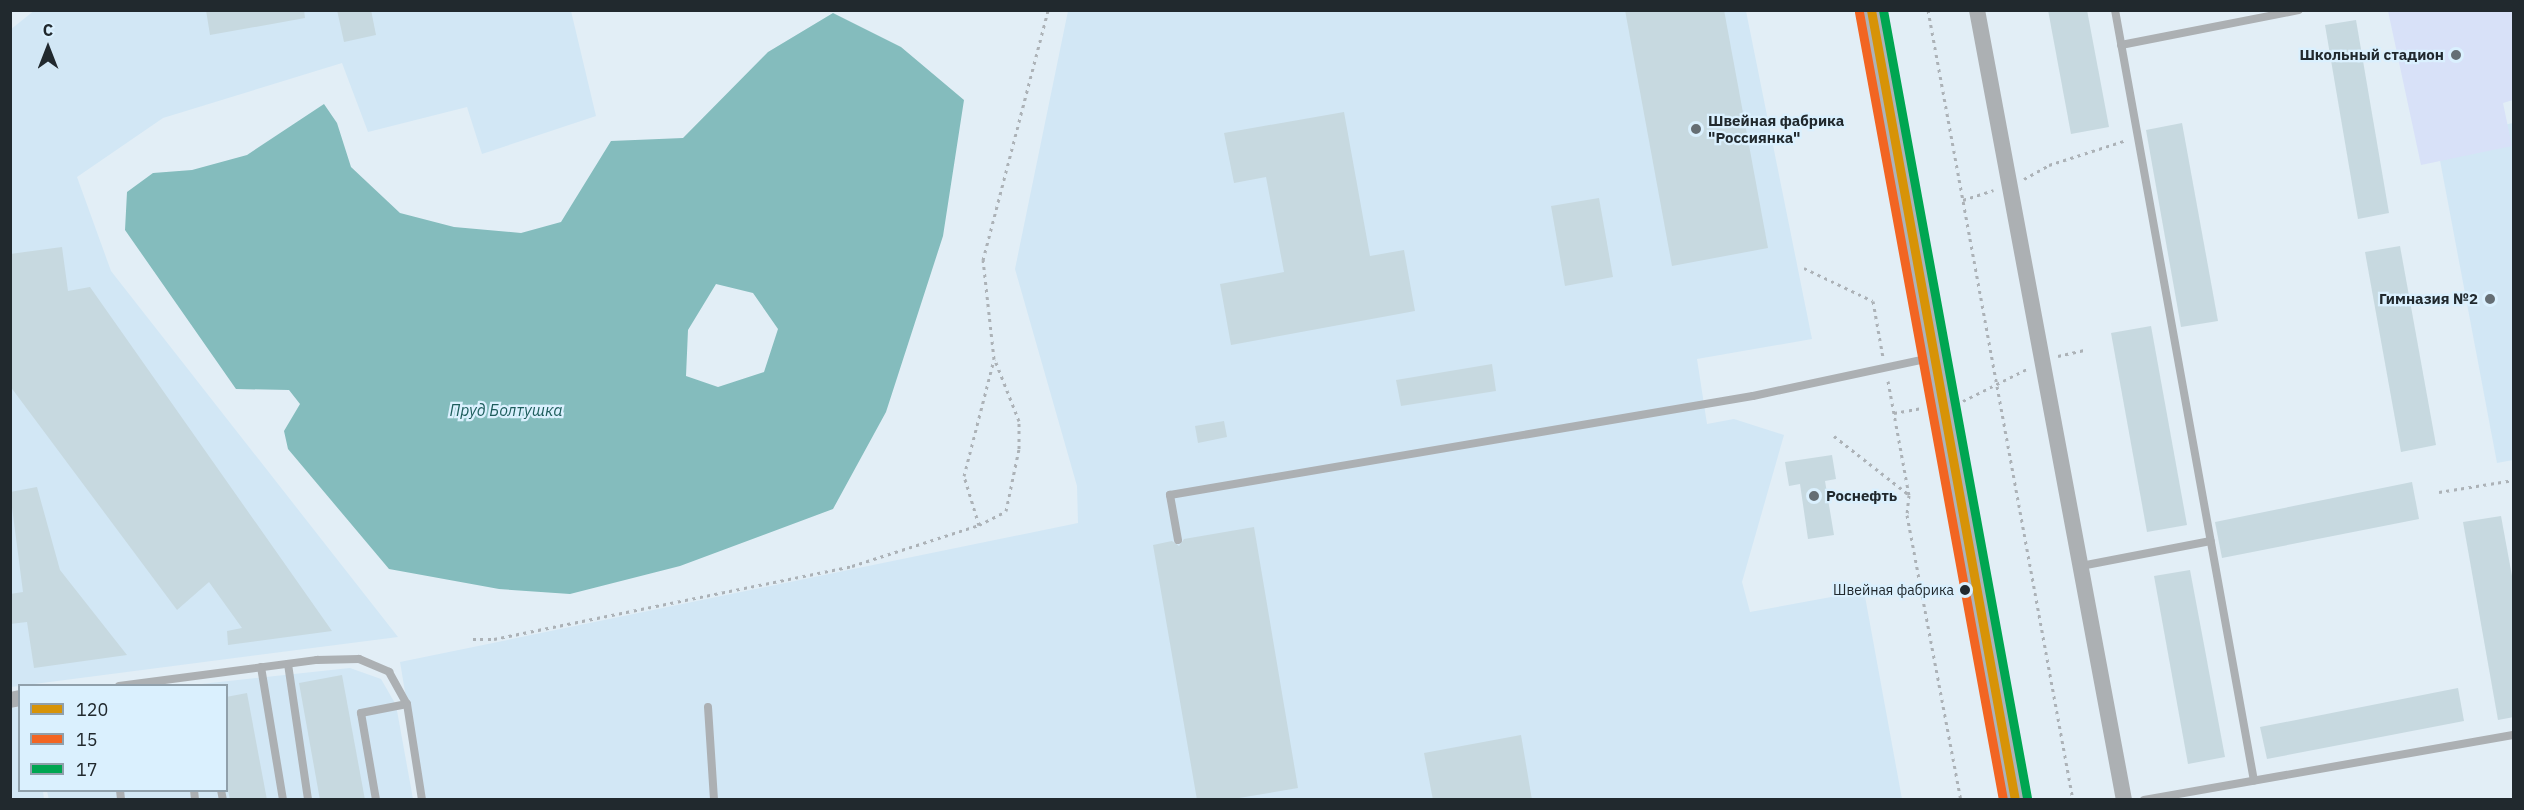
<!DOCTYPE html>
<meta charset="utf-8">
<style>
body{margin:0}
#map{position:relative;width:2524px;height:810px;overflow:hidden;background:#e2eef6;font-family:"IBM Plex Sans",sans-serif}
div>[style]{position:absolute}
.built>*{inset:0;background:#d2e7f5}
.green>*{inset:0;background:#d8e1f8}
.water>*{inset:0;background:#84bcbd}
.building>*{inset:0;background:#c7d9e0}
.path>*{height:3px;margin-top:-1.5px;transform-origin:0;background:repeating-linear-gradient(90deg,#acb2b7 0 3px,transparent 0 7.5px)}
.lane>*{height:8px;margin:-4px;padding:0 4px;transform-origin:4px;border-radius:4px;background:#acb0b3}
.street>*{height:16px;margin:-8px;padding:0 8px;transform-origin:8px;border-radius:8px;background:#acb0b3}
.primary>*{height:26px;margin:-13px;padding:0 13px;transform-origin:13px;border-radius:13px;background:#acb2b8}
.bus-1>*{height:9px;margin:-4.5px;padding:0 4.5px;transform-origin:4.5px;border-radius:4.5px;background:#d79307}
.bus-2>*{height:9px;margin:-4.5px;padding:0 4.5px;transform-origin:4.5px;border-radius:4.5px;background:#f26522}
.bus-3>*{height:9px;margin:-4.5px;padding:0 4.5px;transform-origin:4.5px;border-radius:4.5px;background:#00a651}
.dots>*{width:16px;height:16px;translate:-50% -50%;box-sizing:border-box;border:3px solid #daf0fe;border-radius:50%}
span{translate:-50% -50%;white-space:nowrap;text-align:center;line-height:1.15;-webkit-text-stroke:4.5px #daf0fe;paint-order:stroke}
.bus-label{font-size:14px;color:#21292e}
.right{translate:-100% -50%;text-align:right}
.poi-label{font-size:15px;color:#21292e;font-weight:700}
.left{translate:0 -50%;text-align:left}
.water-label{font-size:16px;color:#1e5d5c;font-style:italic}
.frame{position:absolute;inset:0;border:12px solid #21292e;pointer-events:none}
.legend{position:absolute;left:18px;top:684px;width:210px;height:108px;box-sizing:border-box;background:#daf0fe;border:2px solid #90a0ab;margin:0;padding:8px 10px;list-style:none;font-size:18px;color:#21292e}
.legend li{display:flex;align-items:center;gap:12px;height:30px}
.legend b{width:30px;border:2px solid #90a0ab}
.north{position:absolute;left:18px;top:18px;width:60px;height:60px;-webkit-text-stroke:4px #daf0fe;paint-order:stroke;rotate:0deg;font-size:16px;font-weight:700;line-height:24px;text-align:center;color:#21292e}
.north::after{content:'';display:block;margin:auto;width:21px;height:27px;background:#21292e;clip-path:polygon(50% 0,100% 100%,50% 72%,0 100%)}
</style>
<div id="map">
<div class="built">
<i style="clip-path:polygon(35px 10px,571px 11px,596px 116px,482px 154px,467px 107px,368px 132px,342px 63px,163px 118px,77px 177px,111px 271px,398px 637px,11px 687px,10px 30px)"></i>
<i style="clip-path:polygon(1068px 11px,1746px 11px,1812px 339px,1697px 359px,1707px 424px,1734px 419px,1784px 435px,1742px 582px,1750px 612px,1864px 591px,1902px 799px,423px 799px,400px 662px,1078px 523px,1077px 486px,1015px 269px)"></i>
<i style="clip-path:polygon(2513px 123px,2513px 460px,2497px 463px,2436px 139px)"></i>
<i style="clip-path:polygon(350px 668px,381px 679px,396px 705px,413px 799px,49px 800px,47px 791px,226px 790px,226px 686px,192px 685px)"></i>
<i style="clip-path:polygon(19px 707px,20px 790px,43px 791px,44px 799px,11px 799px,10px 708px)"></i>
</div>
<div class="green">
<i style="clip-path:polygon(2388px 11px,2513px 11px,2513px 100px,2503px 103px,2512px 146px,2421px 165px)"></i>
</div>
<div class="water">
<i style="clip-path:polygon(evenodd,833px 13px,901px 47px,964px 100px,943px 236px,886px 412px,833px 509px,680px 566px,570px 594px,499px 589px,389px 569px,288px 449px,284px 431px,300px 404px,289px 390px,236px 389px,125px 230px,127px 192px,153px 173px,192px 170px,247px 155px,324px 104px,337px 123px,351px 167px,400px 213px,454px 227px,521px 233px,561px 222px,611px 141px,683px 138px,768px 52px,833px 13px,716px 284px,753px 293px,778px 329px,764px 372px,718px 387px,686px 376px,688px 330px,716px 284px)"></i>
</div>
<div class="building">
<i style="clip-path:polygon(206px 10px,304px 10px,305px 18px,210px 35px)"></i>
<i style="clip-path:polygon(337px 10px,371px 10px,376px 35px,344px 42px)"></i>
<i style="clip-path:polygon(1625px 10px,1724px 10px,1768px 248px,1672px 266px)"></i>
<i style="clip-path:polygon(2048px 10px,2087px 10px,2109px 127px,2071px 134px)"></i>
<i style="clip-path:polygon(2356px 20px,2389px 213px,2358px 219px,2325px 25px)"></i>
<i style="clip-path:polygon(1344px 112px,1370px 256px,1404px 250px,1415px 311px,1231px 345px,1220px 284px,1284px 272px,1266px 177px,1234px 183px,1224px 133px)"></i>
<i style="clip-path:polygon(2182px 123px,2218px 321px,2181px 327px,2146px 130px)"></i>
<i style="clip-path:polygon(1599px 198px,1613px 277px,1565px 286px,1551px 206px)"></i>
<i style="clip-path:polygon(2400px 246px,2436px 445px,2401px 452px,2365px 252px)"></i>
<i style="clip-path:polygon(62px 247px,68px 291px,90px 287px,332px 631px,228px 645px,227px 631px,242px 628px,209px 582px,177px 610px,10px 386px,10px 254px)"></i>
<i style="clip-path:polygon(2151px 326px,2187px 525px,2147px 532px,2111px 333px)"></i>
<i style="clip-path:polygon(1492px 364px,1496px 391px,1401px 406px,1396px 380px)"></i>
<i style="clip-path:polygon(1224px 421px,1227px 437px,1198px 443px,1195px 426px)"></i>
<i style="clip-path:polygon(1832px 455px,1836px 479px,1825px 481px,1834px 535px,1808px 539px,1800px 484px,1789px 486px,1785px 462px)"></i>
<i style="clip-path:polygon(2412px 482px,2419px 519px,2222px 558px,2215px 522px)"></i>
<i style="clip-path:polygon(37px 487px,60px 570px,127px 655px,34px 668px,27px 622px,10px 624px,10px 594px,23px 592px,10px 492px)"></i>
<i style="clip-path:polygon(2501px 516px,2514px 587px,2514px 717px,2498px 720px,2463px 522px)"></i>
<i style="clip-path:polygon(1254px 527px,1298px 788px,1227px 800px,1197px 800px,1153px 545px,1172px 541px,1179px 546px,1184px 539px)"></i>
<i style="clip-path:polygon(2190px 570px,2225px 757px,2188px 764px,2154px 576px)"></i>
<i style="clip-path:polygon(342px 675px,365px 800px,320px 800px,299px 683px)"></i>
<i style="clip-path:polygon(2458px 688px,2464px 721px,2267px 759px,2260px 727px)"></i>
<i style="clip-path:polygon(247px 693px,267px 800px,230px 800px,226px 780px,226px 697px)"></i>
<i style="clip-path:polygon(1521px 735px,1532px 800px,1433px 800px,1424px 753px)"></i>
</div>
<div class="path">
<i style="left:1928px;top:10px;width:803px;rotate:79.6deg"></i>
<i style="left:2024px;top:179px;width:29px;rotate:-29deg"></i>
<i style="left:2049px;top:165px;width:82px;rotate:-17.8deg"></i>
<i style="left:1963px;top:200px;width:32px;rotate:-18deg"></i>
<i style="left:1804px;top:268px;width:76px;rotate:25.6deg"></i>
<i style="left:1873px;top:301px;width:57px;rotate:79.9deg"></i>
<i style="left:2058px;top:356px;width:27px;rotate:-13deg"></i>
<i style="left:1888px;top:381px;width:116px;rotate:79.6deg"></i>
<i style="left:1909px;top:495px;width:20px;rotate:96deg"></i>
<i style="left:1907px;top:515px;width:290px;rotate:79.3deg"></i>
<i style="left:1963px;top:401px;width:72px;rotate:-26.6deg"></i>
<i style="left:1894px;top:413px;width:27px;rotate:-10deg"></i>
<i style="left:1834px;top:436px;width:94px;rotate:38.1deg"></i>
<i style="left:2439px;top:492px;width:76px;rotate:-9.1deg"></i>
<i style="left:979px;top:525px;width:30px;rotate:-27deg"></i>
<i style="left:1006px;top:511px;width:63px;rotate:-78.2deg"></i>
<i style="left:1019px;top:449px;width:28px;rotate:-90deg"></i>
<i style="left:1019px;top:421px;width:66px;rotate:-111.5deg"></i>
<i style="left:473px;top:639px;width:21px"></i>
<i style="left:494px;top:639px;width:365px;rotate:-11.5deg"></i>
<i style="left:852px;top:566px;width:133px;rotate:-17.9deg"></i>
<i style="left:979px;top:525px;width:51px;rotate:-107deg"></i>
<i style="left:964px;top:476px;width:121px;rotate:-75.6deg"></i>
<i style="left:994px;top:359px;width:100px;rotate:-96.3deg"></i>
<i style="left:983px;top:260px;width:258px;rotate:-75.4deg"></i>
</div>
<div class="lane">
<i style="left:2115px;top:10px;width:783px;rotate:79.78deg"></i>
<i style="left:2121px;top:45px;width:181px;rotate:-11.1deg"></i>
<i style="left:1178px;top:540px;width:46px;rotate:-100.1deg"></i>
<i style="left:1170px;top:495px;width:591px;rotate:-9.64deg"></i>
<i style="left:1753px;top:396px;width:182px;rotate:-12.1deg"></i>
<i style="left:2081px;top:566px;width:132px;rotate:-10.9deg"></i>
<i style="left:288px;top:664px;width:137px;rotate:81.6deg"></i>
<i style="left:261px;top:667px;width:135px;rotate:80.6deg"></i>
<i style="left:119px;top:686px;width:200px;rotate:-7.5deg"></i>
<i style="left:317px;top:660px;width:42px;rotate:-1.4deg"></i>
<i style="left:359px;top:659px;width:33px;rotate:23deg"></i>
<i style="left:389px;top:672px;width:37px;rotate:61deg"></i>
<i style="left:407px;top:704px;width:47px;rotate:168.9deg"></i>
<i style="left:361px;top:713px;width:88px;rotate:80.2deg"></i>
<i style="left:407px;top:704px;width:97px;rotate:81.1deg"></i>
<i style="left:708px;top:707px;width:93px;rotate:86.3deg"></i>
<i style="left:120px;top:790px;width:10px;rotate:84deg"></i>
<i style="left:194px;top:790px;width:10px;rotate:84deg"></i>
<i style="left:221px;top:790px;width:10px;rotate:79deg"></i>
<i style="left:2144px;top:800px;width:376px;rotate:-10deg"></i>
</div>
<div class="street">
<i style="left:1977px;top:10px;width:804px;rotate:79.46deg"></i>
<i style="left:10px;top:700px;width:10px;rotate:-11deg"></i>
</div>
<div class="primary">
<i style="left:1871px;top:10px;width:803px;rotate:79.67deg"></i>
</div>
<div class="bus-1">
<i style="left:1871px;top:10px;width:803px;rotate:79.67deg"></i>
</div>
<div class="bus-2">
<i style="left:1859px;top:12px;width:801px;rotate:79.64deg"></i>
</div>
<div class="bus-3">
<i style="left:1883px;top:10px;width:801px;rotate:79.64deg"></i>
</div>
<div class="dots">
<i style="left:2456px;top:55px;background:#656e74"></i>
<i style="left:1696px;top:129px;background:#656e74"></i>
<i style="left:2490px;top:299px;background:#656e74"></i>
<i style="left:1814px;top:496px;background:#656e74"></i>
<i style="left:1965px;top:590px;background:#21292e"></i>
</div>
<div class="bus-label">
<span class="right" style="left:1954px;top:590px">Швейная фабрика</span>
</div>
<div class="poi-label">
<span class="right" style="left:2444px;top:55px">Школьный стадион</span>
<span class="left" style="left:1708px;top:129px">Швейная фабрика<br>"Россиянка"</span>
<span class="right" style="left:2478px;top:299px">Гимназия №2</span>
<span class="left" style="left:1826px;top:496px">Роснефть</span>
</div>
<div class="water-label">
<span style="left:506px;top:410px">Пруд Болтушка</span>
</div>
<div class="frame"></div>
<ul class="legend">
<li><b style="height:8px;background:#d79307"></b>120</li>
<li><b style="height:8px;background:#f26522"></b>15</li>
<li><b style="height:8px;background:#00a651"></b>17</li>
</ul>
<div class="north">С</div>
</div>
